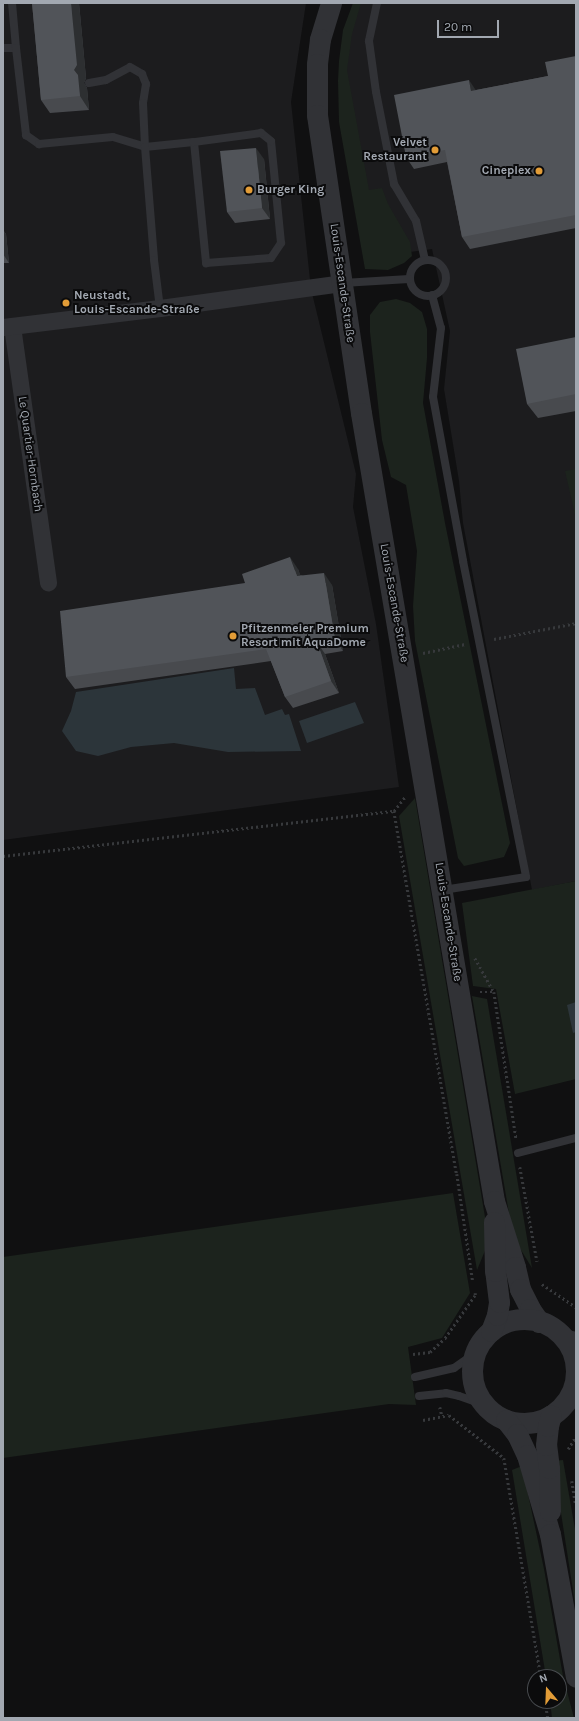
<!DOCTYPE html>
<meta charset="utf-8">
<style>
body{margin:0}
#map{position:relative;width:579px;height:1721px;overflow:hidden;background:#101011;font-family:Karla,sans-serif}
div>[style]{position:absolute}
.built>*{inset:0;background:#1c1c1e}
.green>*{inset:0;background:#1c231d}
.water>*{inset:0;background:#2c353a}
.path>*{height:2.5px;margin-top:-1.25px;transform-origin:0;background:repeating-linear-gradient(90deg,#37393c 0 2px,transparent 0 5px)}
.service>*{height:8px;margin:-4px;padding:0 4px;transform-origin:4px;border-radius:4px;background:#313236}
.service>.ring{margin:-4px;padding:0;box-sizing:content-box;background:none;border:8px solid #313236;border-radius:50%}
.minor>*{height:17px;margin:-8.5px;padding:0 8.5px;transform-origin:8.5px;border-radius:8.5px;background:#313236}
.tertiary>*{height:21px;margin:-10.5px;padding:0 10.5px;transform-origin:10.5px;border-radius:10.5px;background:#313236}
.tertiary>.ring{margin:-10.5px;padding:0;box-sizing:content-box;background:none;border:21px solid #313236;border-radius:50%}
.wall>*{inset:0;background:#484a4e}
.shaded-wall>*{inset:0;background:#2d2f31}
.building>*{inset:0;background:#515459}
.dots>*{width:11px;height:11px;translate:-50% -50%;box-sizing:border-box;border:2px solid #0b0b0c;border-radius:50%}
span{translate:-50% -50%;white-space:nowrap;text-align:center;line-height:1.15;-webkit-text-stroke:4px #0b0b0c;paint-order:stroke}
.poi-label{font-size:12px;color:#a2a8b1;font-weight:700}
.right{translate:-100% -50%;text-align:right}
.left{translate:0 -50%;text-align:left}
.street-label{font-size:12px;color:#a2a8b1}
.frame{position:absolute;inset:0;border:4px solid #a2a8b1;pointer-events:none}
.north{position:absolute;left:527px;top:1669px;width:40px;height:40px;box-sizing:border-box;background:#0b0b0c;border:1px solid #474a4e;border-radius:50%;rotate:341deg;font-size:11px;font-weight:700;line-height:16px;text-align:center;color:#a2a8b1}
.north::after{content:'';display:block;margin:auto;width:14px;height:18px;background:#e29c37;clip-path:polygon(50% 0,100% 100%,50% 72%,0 100%)}
.scale{position:absolute;left:437px;top:20px;width:62px;height:18px;box-sizing:border-box;border:2px solid #a2a8b1;border-top:0;padding-left:5px;font-size:12px;line-height:14px;white-space:nowrap;color:#a2a8b1;-webkit-text-stroke:3px #0b0b0c;paint-order:stroke}
</style>
<div id="map">
<div class="built">
<i style="clip-path:polygon(3px 3px,306px 3px,291px 102px,311px 289px,356px 474px,353px 507px,376px 624px,399px 787px,3px 840px)"></i>
<i style="clip-path:polygon(356px 3px,576px 3px,576px 881px,532px 890px,463px 523px,459px 481px,444px 389px,450px 331px,432px 249px,373px 257px,342px 63px)"></i>
</div>
<div class="green">
<i style="clip-path:polygon(353px 3px,361px 3px,352px 34px,347px 70px,369px 190px,382px 188px,388px 204px,410px 242px,412px 256px,404px 263px,388px 270px,365px 269px,339px 122px,338px 81px,339px 61px,343px 30px)"></i>
<i style="clip-path:polygon(396px 299px,410px 303px,422px 312px,427px 329px,427px 358px,423px 403px,445px 523px,510px 843px,504px 857px,464px 866px,458px 858px,415px 641px,413px 606px,417px 551px,406px 485px,391px 477px,382px 440px,370px 332px,370px 315px,380px 302px)"></i>
<i style="clip-path:polygon(576px 469px,576px 519px,565px 471px)"></i>
<i style="clip-path:polygon(415px 798px,489px 1241px,477px 1270px,399px 816px)"></i>
<i style="clip-path:polygon(576px 881px,576px 1079px,515px 1094px,496px 989px,473px 986px,462px 903px)"></i>
<i style="clip-path:polygon(472px 996px,487px 999px,532px 1268px,513px 1237px)"></i>
<i style="clip-path:polygon(453px 1193px,470px 1293px,442px 1338px,408px 1347px,416px 1405px,389px 1404px,3px 1458px,3px 1257px)"></i>
<i style="clip-path:polygon(563px 1460px,576px 1535px,576px 1610px,553px 1461px)"></i>
<i style="clip-path:polygon(522px 1466px,544px 1569px,563px 1676px,574px 1718px,552px 1718px,550px 1701px,559px 1701px,559px 1677px,546px 1677px,512px 1470px)"></i>
</div>
<div class="water">
<i style="clip-path:polygon(234px 668px,236px 689px,255px 688px,265px 715px,282px 709px,285px 715px,289px 714px,301px 751px,228px 752px,174px 743px,131px 747px,98px 756px,76px 751px,62px 731px,71px 711px,76px 692px)"></i>
<i style="clip-path:polygon(355px 702px,364px 723px,307px 743px,299px 721px)"></i>
<i style="clip-path:polygon(576px 1002px,576px 1032px,573px 1033px,567px 1005px)"></i>
</div>
<div class="path">
<i style="left:494px;top:639px;width:84px;rotate:-11deg"></i>
<i style="left:423px;top:653px;width:43px;rotate:-12.1deg"></i>
<i style="left:394px;top:811px;width:368px;rotate:80.2deg"></i>
<i style="left:457px;top:1174px;width:109px;rotate:81.6deg"></i>
<i style="left:3px;top:856px;width:394px;rotate:-6.6deg"></i>
<i style="left:394px;top:811px;width:18px;rotate:-52deg"></i>
<i style="left:475px;top:958px;width:39px;rotate:61deg"></i>
<i style="left:494px;top:992px;width:148px;rotate:81.4deg"></i>
<i style="left:480px;top:992px;width:14px"></i>
<i style="left:520px;top:1167px;width:96px;rotate:79.7deg"></i>
<i style="left:542px;top:1284px;width:41px;rotate:34.1deg"></i>
<i style="left:413px;top:1354px;width:17px;rotate:-7deg"></i>
<i style="left:430px;top:1352px;width:21px;rotate:-43deg"></i>
<i style="left:445px;top:1338px;width:52px;rotate:-55.1deg"></i>
<i style="left:475px;top:1295px;width:2px;rotate:-90deg"></i>
<i style="left:440px;top:1407px;width:9px;rotate:77deg"></i>
<i style="left:423px;top:1420px;width:26px;rotate:-11deg"></i>
<i style="left:449px;top:1415px;width:70px;rotate:38deg"></i>
<i style="left:504px;top:1458px;width:222px;rotate:80.4deg"></i>
<i style="left:568px;top:1449px;width:15px;rotate:-58deg"></i>
<i style="left:572px;top:1481px;width:24px;rotate:81deg"></i>
<i style="left:545px;top:1701px;width:17px;rotate:80deg"></i>
</div>
<div class="service">
<i style="left:377px;top:3px;width:39px;rotate:102deg"></i>
<i style="left:369px;top:41px;width:51px;rotate:82.2deg"></i>
<i style="left:376px;top:92px;width:94px;rotate:78.9deg"></i>
<i style="left:394px;top:184px;width:43px;rotate:59.3deg"></i>
<i style="left:416px;top:221px;width:40px;rotate:77deg"></i>
<i style="left:3px;top:48px;width:13px"></i>
<i style="left:16px;top:48px;width:45px;rotate:-95.1deg"></i>
<i style="left:16px;top:48px;width:88px;rotate:83.4deg"></i>
<i style="left:26px;top:135px;width:16px;rotate:35deg"></i>
<i style="left:39px;top:144px;width:74px;rotate:-5.4deg"></i>
<i style="left:113px;top:137px;width:34px;rotate:17deg"></i>
<i style="left:145px;top:147px;width:49px;rotate:-5.8deg"></i>
<i style="left:194px;top:142px;width:122px;rotate:84.3deg"></i>
<i style="left:206px;top:263px;width:65px;rotate:-4.4deg"></i>
<i style="left:271px;top:258px;width:18px;rotate:-56deg"></i>
<i style="left:281px;top:243px;width:102px;rotate:-95.6deg"></i>
<i style="left:271px;top:141px;width:13px;rotate:-141deg"></i>
<i style="left:261px;top:133px;width:68px;rotate:172.3deg"></i>
<i style="left:89px;top:83px;width:17px;rotate:-10deg"></i>
<i style="left:106px;top:80px;width:27px;rotate:-28deg"></i>
<i style="left:130px;top:67px;width:14px;rotate:30deg"></i>
<i style="left:142px;top:74px;width:11px;rotate:68deg"></i>
<i style="left:146px;top:84px;width:19px;rotate:99deg"></i>
<i style="left:143px;top:103px;width:44px;rotate:87.4deg"></i>
<i style="left:145px;top:147px;width:113px;rotate:85.4deg"></i>
<i style="left:154px;top:260px;width:48px;rotate:82.9deg"></i>
<i class="ring" style="left:410px;top:260px;width:28px;height:28px"></i>
<i style="left:343px;top:283px;width:66px;rotate:-3.5deg"></i>
<i style="left:432px;top:295px;width:34px;rotate:75deg"></i>
<i style="left:441px;top:328px;width:69px;rotate:96.6deg"></i>
<i style="left:433px;top:397px;width:167px;rotate:79.6deg"></i>
<i style="left:463px;top:561px;width:322px;rotate:78.7deg"></i>
<i style="left:526px;top:877px;width:84px;rotate:171.1deg"></i>
<i style="left:518px;top:1153px;width:60px;rotate:-14.5deg"></i>
<i style="left:415px;top:1377px;width:40px;rotate:-13deg"></i>
<i style="left:454px;top:1368px;width:24px;rotate:-35deg"></i>
<i style="left:419px;top:1396px;width:27px;rotate:-6deg"></i>
<i style="left:446px;top:1393px;width:13px;rotate:13deg"></i>
<i style="left:459px;top:1396px;width:28px;rotate:19deg"></i>
</div>
<div class="minor">
<i style="left:12px;top:326px;width:259px;rotate:82deg"></i>
<i style="left:3px;top:327px;width:158px;rotate:-6.9deg"></i>
<i style="left:160px;top:308px;width:185px;rotate:-7.8deg"></i>
<i style="left:563px;top:1337px;width:13px;rotate:13deg"></i>
<i style="left:575px;top:1380px;width:1px;rotate:-45deg"></i>
</div>
<div class="tertiary">
<i style="left:331px;top:3px;width:38px;rotate:107deg"></i>
<i style="left:320px;top:39px;width:25px;rotate:97deg"></i>
<i style="left:317px;top:64px;width:51px;rotate:90deg"></i>
<i style="left:317px;top:115px;width:301px;rotate:81.6deg"></i>
<i style="left:361px;top:413px;width:799px;rotate:80.42deg"></i>
<i style="left:494px;top:1201px;width:69px;rotate:72.3deg"></i>
<i style="left:515px;top:1267px;width:23px;rotate:77deg"></i>
<i style="left:520px;top:1289px;width:22px;rotate:63deg"></i>
<i style="left:530px;top:1309px;width:16px;rotate:55deg"></i>
<i class="ring" style="left:472px;top:1319px;width:83px;height:83px"></i>
<i style="left:491px;top:1331px;width:17px;rotate:-69deg"></i>
<i style="left:497px;top:1315px;width:13px;rotate:-81deg"></i>
<i style="left:499px;top:1302px;width:31px;rotate:-97deg"></i>
<i style="left:495px;top:1271px;width:49px;rotate:-91.2deg"></i>
<i style="left:506px;top:1420px;width:18px;rotate:52deg"></i>
<i style="left:517px;top:1434px;width:23px;rotate:65deg"></i>
<i style="left:527px;top:1455px;width:82px;rotate:73.8deg"></i>
<i style="left:550px;top:1534px;width:145px;rotate:79.7deg"></i>
<i style="left:550px;top:1511px;width:43px;rotate:-91.3deg"></i>
<i style="left:549px;top:1468px;width:23px;rotate:-97deg"></i>
<i style="left:546px;top:1445px;width:19px;rotate:-84deg"></i>
<i style="left:548px;top:1426px;width:11px;rotate:-75deg"></i>
</div>
<div class="wall">
<i style="clip-path:polygon(32px 3px,79px 3px,86px 78px,84px 83px,87px 88px,89px 110px,50px 113px,41px 100px)"></i>
<i style="clip-path:polygon(576px 56px,576px 228px,470px 249px,462px 237px,447px 162px,414px 169px,406px 157px,476px 90px,548px 76px)"></i>
<i style="clip-path:polygon(264px 159px,270px 219px,235px 223px,227px 212px)"></i>
<i style="clip-path:polygon(3px 230px,6px 234px,9px 263px,3px 263px)"></i>
<i style="clip-path:polygon(576px 337px,576px 411px,538px 418px,527px 404px)"></i>
<i style="clip-path:polygon(298px 569px,300px 575px,332px 585px,343px 651px,325px 654px,339px 693px,293px 708px,285px 697px,271px 661px,75px 689px,66px 677px)"></i>
</div>
<div class="shaded-wall">
<i style="clip-path:polygon(71px 3px,79px 3px,86px 78px,84px 83px,87px 88px,89px 110px,80px 96px,74px 70px)"></i>
<i style="clip-path:polygon(469px 80px,477px 92px,471px 91px)"></i>
<i style="clip-path:polygon(256px 148px,264px 159px,270px 219px,262px 208px)"></i>
<i style="clip-path:polygon(3px 230px,6px 234px,9px 263px,3px 254px)"></i>
<i style="clip-path:polygon(290px 557px,298px 569px,305px 587px,297px 576px)"></i>
<i style="clip-path:polygon(324px 573px,332px 585px,343px 651px,335px 639px)"></i>
<i style="clip-path:polygon(317px 642px,325px 654px,339px 693px,331px 681px)"></i>
</div>
<div class="building">
<i style="clip-path:polygon(32px 3px,71px 3px,77px 65px,74px 70px,78px 75px,80px 96px,41px 100px)"></i>
<i style="clip-path:polygon(576px 56px,576px 215px,462px 237px,445px 150px,406px 157px,394px 95px,469px 80px,471px 91px,548px 76px,545px 62px)"></i>
<i style="clip-path:polygon(256px 148px,262px 208px,227px 212px,220px 151px)"></i>
<i style="clip-path:polygon(576px 337px,576px 394px,527px 404px,516px 349px)"></i>
<i style="clip-path:polygon(290px 557px,297px 576px,324px 573px,335px 639px,317px 642px,331px 681px,285px 697px,266px 649px,66px 677px,60px 611px,245px 583px,242px 574px)"></i>
</div>
<div class="dots">
<i style="left:435px;top:150px;background:#e29c37"></i>
<i style="left:539px;top:171px;background:#e29c37"></i>
<i style="left:249px;top:190px;background:#e29c37"></i>
<i style="left:66px;top:303px;background:#e29c37"></i>
<i style="left:233px;top:636px;background:#e29c37"></i>
</div>
<div class="poi-label">
<span class="right" style="left:427px;top:150px">Velvet<br>Restaurant</span>
<span class="right" style="left:531px;top:171px">Cineplex</span>
<span class="left" style="left:257px;top:190px">Burger King</span>
<span class="left" style="left:74px;top:303px">Neustadt,<br>Louis-Escande-Straße</span>
<span class="left" style="left:241px;top:636px">Pfitzenmeier Premium<br>Resort mit AquaDome</span>
</div>
<div class="street-label">
<span style="left:342px;top:283px;rotate:82deg">Louis-Escande-Straße</span>
<span style="left:30px;top:454px;rotate:82deg">Le Quartier-Hornbach</span>
<span style="left:394px;top:603px;rotate:80deg">Louis-Escande-Straße</span>
<span style="left:448px;top:922px;rotate:81deg">Louis-Escande-Straße</span>
</div>
<div class="frame"></div>
<div class="north">N</div>
<div class="scale">20 m</div>
</div>
